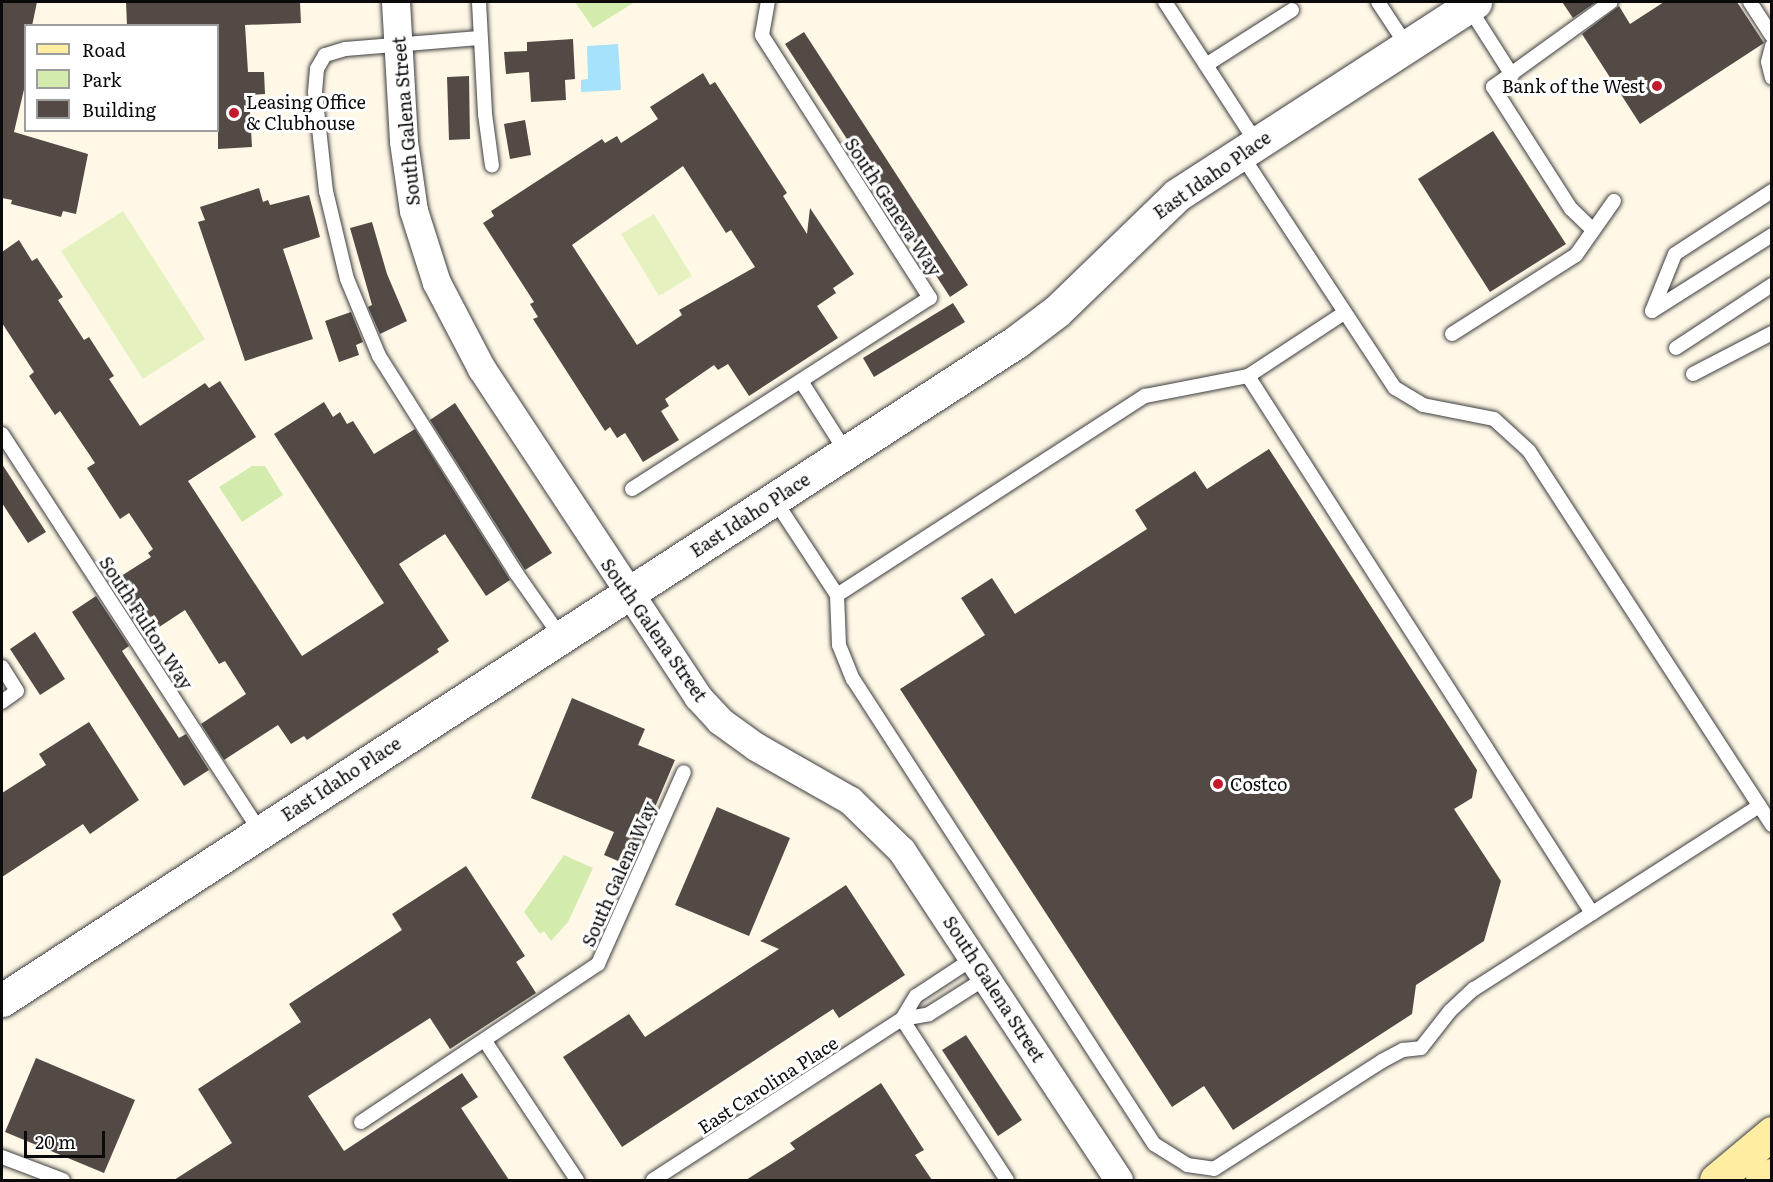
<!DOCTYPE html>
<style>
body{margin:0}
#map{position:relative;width:1773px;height:1182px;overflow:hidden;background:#fff8e7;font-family:Literata,serif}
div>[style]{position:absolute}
.green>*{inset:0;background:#d3ecae}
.pitch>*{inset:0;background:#e5f2c0}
.water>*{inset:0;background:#a6e2fb}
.building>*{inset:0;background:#534a45}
.roads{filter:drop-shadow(0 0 2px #3d3d3d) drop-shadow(0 0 2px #3d3d3d)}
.service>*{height:14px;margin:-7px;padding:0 7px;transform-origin:7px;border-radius:7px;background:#fff}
.minor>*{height:28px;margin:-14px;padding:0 14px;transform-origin:14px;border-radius:14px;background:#fff}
.tertiary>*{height:33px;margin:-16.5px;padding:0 16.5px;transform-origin:16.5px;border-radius:16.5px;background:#fff}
.secondary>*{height:33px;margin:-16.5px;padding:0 16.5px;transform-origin:16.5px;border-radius:16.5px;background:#ffeea2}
.dots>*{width:16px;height:16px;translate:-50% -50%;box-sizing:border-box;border:3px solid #fff;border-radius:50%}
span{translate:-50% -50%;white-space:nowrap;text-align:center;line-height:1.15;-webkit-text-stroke:6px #fff;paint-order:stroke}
.poi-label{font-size:18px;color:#0a0a0a}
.right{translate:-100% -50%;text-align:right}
.left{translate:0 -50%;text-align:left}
.street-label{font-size:18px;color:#0a0a0a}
.frame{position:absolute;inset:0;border:3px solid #0a0a0a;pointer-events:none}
.legend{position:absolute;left:24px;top:24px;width:195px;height:108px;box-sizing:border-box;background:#fff;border:2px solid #9d9d9d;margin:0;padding:8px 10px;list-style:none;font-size:18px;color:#0a0a0a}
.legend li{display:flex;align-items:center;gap:12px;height:30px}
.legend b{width:30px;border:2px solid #9d9d9d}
.scale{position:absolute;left:24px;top:1131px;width:81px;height:27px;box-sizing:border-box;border:3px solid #0a0a0a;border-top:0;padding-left:8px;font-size:18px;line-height:21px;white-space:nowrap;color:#0a0a0a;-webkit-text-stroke:4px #fff;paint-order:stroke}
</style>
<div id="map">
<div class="green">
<i style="clip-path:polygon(575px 2px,635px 2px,593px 28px)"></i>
<i style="clip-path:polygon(252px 466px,265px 466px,283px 495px,242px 522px,219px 487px)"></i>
<i style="clip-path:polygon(564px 855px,593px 868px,568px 922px,551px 941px,544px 931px,540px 934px,524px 912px)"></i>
</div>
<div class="pitch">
<i style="clip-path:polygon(123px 211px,205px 339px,143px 379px,61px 251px)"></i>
<i style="clip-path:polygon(654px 214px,692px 276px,659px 296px,621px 234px)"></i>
</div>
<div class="water">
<i style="clip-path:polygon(618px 44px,621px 90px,581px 92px,581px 80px,588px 79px,587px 46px)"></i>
</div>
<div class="building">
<i style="clip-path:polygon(2px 2px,37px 2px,32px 26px,26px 26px,26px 81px,14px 132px,88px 154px,76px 214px,63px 211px,61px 217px,11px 204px,12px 200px,2px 198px)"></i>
<i style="clip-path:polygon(126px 2px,300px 2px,301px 23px,245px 25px,248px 72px,264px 72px,265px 94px,249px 95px,252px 147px,218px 149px,218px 26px,127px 26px)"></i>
<i style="clip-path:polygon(1562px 2px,1596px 2px,1573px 18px)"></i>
<i style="clip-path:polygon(1664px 2px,1737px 2px,1764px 43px,1640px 124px,1582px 34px,1619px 6px,1630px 24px)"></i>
<i style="clip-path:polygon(804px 32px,968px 285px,950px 297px,785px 44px)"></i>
<i style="clip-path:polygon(573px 39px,575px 79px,565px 80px,566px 100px,531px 102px,529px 72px,506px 74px,504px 52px,527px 51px,527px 42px)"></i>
<i style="clip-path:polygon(evenodd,703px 73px,710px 85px,715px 82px,787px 193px,783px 196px,807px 234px,810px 208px,854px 274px,833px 288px,836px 293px,817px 306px,838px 338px,749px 396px,728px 364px,718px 370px,714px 365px,665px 399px,669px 406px,661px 411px,679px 440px,643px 462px,625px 433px,617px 438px,610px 427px,605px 431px,533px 319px,538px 317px,530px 304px,534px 302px,483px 223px,494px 216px,491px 211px,602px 139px,605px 143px,617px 136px,621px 143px,658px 119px,650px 107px,703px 73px,683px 166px,726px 233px,731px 230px,755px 267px,679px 310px,682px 315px,637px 345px,572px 245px,683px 166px)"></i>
<i style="clip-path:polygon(469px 76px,470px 139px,449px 140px,447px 77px)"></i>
<i style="clip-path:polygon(525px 120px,531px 155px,510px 159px,504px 124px)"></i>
<i style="clip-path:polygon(1493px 131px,1566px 244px,1490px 292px,1418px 179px)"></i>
<i style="clip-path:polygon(259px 188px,263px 202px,268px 200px,270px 205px,309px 195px,320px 237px,283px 249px,313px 339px,245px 361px,198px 222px,205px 220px,200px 207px)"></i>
<i style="clip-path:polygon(372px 222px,387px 274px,407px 321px,380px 334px,368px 307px,372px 305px,350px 228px)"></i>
<i style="clip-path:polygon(19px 240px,32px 261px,37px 258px,63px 297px,58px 300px,84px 340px,89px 337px,114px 376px,109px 379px,140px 426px,205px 383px,209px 388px,220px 381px,256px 437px,188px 481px,302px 656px,384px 603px,274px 434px,324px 402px,333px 417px,340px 412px,347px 424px,353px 421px,374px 454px,415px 429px,510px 580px,486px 596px,445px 534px,399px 564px,449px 641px,437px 649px,439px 652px,307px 740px,304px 736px,291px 744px,278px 725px,224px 760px,201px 724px,246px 694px,225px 661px,219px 664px,185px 610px,144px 637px,111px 586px,120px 581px,118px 578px,151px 557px,148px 553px,153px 549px,129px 513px,120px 519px,87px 468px,95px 463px,60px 411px,55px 415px,29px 376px,34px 372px,2px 323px,2px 252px)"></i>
<i style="clip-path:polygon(953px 303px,965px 322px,874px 377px,863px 358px)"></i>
<i style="clip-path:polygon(351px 312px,363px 342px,356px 345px,359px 355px,339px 362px,325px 321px)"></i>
<i style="clip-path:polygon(455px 403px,552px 553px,525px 570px,430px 420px)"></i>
<i style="clip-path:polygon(1269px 449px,1477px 770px,1472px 798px,1454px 809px,1501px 881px,1484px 941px,1416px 985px,1412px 1014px,1233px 1130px,1204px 1086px,1172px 1107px,900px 689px,985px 635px,961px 598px,992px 578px,1015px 614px,1147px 529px,1135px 510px,1195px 471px,1207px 489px)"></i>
<i style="clip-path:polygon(2px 464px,46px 532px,28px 543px,2px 503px)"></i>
<i style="clip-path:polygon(96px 596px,129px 646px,122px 651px,179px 738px,186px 734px,209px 770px,184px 786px,72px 612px)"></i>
<i style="clip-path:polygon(35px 632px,65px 679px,40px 695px,10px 649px)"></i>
<i style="clip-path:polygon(572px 698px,645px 729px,638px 745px,675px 760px,630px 866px,604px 855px,614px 832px,531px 798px)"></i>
<i style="clip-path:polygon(89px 722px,139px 800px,90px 834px,83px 824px,2px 877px,2px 793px,46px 765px,39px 754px)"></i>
<i style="clip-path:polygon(717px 807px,790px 838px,749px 936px,675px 905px)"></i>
<i style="clip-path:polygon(466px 866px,525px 956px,516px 962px,536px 993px,450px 1049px,430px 1018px,308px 1096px,344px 1151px,462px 1073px,478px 1097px,461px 1108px,509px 1180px,174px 1180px,232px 1143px,198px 1089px,301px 1022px,289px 1004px,402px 930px,392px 914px)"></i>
<i style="clip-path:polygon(846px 885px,905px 975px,839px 1018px,833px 1009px,622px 1147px,563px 1057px,629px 1014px,645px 1037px,779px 949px,760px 941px)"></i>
<i style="clip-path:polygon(966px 1035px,1022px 1120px,998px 1136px,942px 1050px)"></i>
<i style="clip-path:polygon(36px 1058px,135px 1100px,104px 1173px,5px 1132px)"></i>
<i style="clip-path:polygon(881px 1083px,924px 1150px,915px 1155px,932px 1180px,746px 1180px,795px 1149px,790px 1143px)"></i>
</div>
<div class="roads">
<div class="service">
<i style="left:479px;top:2px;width:112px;rotate:86.9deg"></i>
<i style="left:485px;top:114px;width:52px;rotate:82.3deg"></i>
<i style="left:1165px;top:2px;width:167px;rotate:57deg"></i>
<i style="left:1378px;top:2px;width:53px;rotate:56.6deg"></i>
<i style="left:1750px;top:2px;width:40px;rotate:57.1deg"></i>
<i style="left:1468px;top:6px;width:82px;rotate:57.5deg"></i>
<i style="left:479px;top:38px;width:134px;rotate:175.3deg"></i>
<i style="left:345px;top:49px;width:21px;rotate:163deg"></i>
<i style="left:325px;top:55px;width:16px;rotate:120deg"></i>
<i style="left:317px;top:69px;width:23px;rotate:95deg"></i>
<i style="left:315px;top:92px;width:100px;rotate:83.7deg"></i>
<i style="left:326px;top:191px;width:90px;rotate:76.6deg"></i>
<i style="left:347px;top:279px;width:83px;rotate:67.4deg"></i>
<i style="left:379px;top:356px;width:257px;rotate:57.7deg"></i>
<i style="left:516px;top:573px;width:78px;rotate:54.9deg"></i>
<i style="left:1772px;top:46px;width:16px;rotate:104deg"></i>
<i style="left:1768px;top:62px;width:16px;rotate:76deg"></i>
<i style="left:1206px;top:65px;width:102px;rotate:-32.6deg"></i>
<i style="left:1241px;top:154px;width:280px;rotate:56.7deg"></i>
<i style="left:1395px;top:388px;width:33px;rotate:31deg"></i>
<i style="left:1423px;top:405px;width:72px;rotate:11.2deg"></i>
<i style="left:1494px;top:419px;width:47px;rotate:42.4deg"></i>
<i style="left:1529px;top:451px;width:446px;rotate:57deg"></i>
<i style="left:1593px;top:230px;width:30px;rotate:-136deg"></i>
<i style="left:1571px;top:209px;width:145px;rotate:-122.6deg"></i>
<i style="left:1493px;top:87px;width:145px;rotate:-35.8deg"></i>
<i style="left:1652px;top:311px;width:61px;rotate:-68deg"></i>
<i style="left:1675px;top:254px;width:116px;rotate:-33deg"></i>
<i style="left:1652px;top:311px;width:142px;rotate:-32.3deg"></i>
<i style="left:1344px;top:313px;width:115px;rotate:146.7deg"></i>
<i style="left:1248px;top:376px;width:638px;rotate:57.36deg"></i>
<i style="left:1452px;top:334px;width:147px;rotate:-32.5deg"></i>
<i style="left:1576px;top:255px;width:66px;rotate:-54.9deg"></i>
<i style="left:1676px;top:348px;width:115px;rotate:-33.3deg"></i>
<i style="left:1693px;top:374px;width:89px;rotate:-27.4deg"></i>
<i style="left:801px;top:381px;width:84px;rotate:57.6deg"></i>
<i style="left:2px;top:434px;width:474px;rotate:57deg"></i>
<i style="left:632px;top:489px;width:354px;rotate:-32.7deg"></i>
<i style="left:930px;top:298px;width:312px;rotate:-122.6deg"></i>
<i style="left:762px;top:35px;width:34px;rotate:-80deg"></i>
<i style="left:774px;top:499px;width:115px;rotate:56.7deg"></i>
<i style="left:837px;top:595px;width:50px;rotate:87.7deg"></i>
<i style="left:839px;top:645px;width:37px;rotate:68deg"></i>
<i style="left:853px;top:679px;width:554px;rotate:57.08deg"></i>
<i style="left:1154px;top:1144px;width:39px;rotate:32deg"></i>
<i style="left:1187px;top:1165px;width:27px;rotate:8deg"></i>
<i style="left:1214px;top:1169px;width:200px;rotate:-32.7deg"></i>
<i style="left:1382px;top:1061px;width:24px;rotate:-28deg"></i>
<i style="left:1403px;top:1050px;width:18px;rotate:-6deg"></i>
<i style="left:1421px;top:1048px;width:47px;rotate:-51.9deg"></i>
<i style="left:1450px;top:1011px;width:33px;rotate:-43deg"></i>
<i style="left:1474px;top:989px;width:339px;rotate:-32.7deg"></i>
<i style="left:837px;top:595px;width:367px;rotate:-32.9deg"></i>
<i style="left:1145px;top:396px;width:105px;rotate:-11deg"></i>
<i style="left:2px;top:667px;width:28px;rotate:58deg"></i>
<i style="left:17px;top:691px;width:19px;rotate:144deg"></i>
<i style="left:902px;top:1019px;width:192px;rotate:56.9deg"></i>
<i style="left:902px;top:1019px;width:27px;rotate:-59deg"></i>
<i style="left:916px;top:996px;width:69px;rotate:-33.2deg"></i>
<i style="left:485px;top:1041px;width:167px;rotate:56.5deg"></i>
<i style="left:361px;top:1122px;width:285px;rotate:-33.7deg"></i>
<i style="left:598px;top:964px;width:210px;rotate:-65.9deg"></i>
<i style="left:2px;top:1157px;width:65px;rotate:20.7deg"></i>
<i style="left:653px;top:1180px;width:297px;rotate:-32.9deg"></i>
<i style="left:902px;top:1019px;width:27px;rotate:-10deg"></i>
<i style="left:929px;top:1014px;width:67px;rotate:-32.3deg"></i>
</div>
<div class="minor">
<i style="left:396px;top:2px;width:140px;rotate:86.7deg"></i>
<i style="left:404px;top:142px;width:70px;rotate:81.8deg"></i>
<i style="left:414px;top:211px;width:76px;rotate:72.3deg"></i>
<i style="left:437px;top:283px;width:97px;rotate:62.4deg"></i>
<i style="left:482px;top:369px;width:393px;rotate:56.6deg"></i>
<i style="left:698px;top:697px;width:33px;rotate:47deg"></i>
<i style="left:720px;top:721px;width:44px;rotate:35.8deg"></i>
<i style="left:756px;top:747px;width:109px;rotate:29.6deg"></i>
<i style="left:851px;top:801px;width:71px;rotate:44.4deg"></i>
<i style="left:902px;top:851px;width:394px;rotate:56.6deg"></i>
</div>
<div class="tertiary">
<i style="left:2px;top:1000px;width:1209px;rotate:-32.98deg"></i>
<i style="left:1016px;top:342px;width:51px;rotate:-37.1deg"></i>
<i style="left:1057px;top:311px;width:167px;rotate:-44deg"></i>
<i style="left:1177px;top:195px;width:355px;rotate:-32.9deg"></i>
</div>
<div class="secondary">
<i style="left:1716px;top:1180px;width:73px;rotate:-40deg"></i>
<i style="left:1762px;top:1180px;width:11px;rotate:-27deg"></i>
</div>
</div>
<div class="dots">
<i style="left:1657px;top:86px;background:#c4182d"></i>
<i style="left:234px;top:113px;background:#c4182d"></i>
<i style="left:1218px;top:784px;background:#c4182d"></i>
</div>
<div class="poi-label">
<span class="right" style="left:1645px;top:86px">Bank of the West</span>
<span class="left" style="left:246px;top:113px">Leasing Office<br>&amp; Clubhouse</span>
<span class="left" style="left:1230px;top:784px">Costco</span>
</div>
<div class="street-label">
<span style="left:406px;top:121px;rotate:-95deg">South Galena Street</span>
<span style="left:1212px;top:175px;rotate:-35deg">East Idaho Place</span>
<span style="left:893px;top:207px;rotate:57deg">South Geneva Way</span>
<span style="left:750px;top:515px;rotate:-33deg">East Idaho Place</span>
<span style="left:146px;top:623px;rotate:57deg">South Fulton Way</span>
<span style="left:654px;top:630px;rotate:55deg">South Galena Street</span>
<span style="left:341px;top:779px;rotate:-33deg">East Idaho Place</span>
<span style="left:619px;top:874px;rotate:-66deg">South Galena Way</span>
<span style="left:994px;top:989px;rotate:57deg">South Galena Street</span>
<span style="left:768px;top:1085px;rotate:-33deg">East Carolina Place</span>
</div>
<div class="frame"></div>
<ul class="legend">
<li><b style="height:8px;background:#ffeea2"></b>Road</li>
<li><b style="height:16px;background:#d3ecae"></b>Park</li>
<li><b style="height:16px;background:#534a45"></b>Building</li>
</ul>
<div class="scale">20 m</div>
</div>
